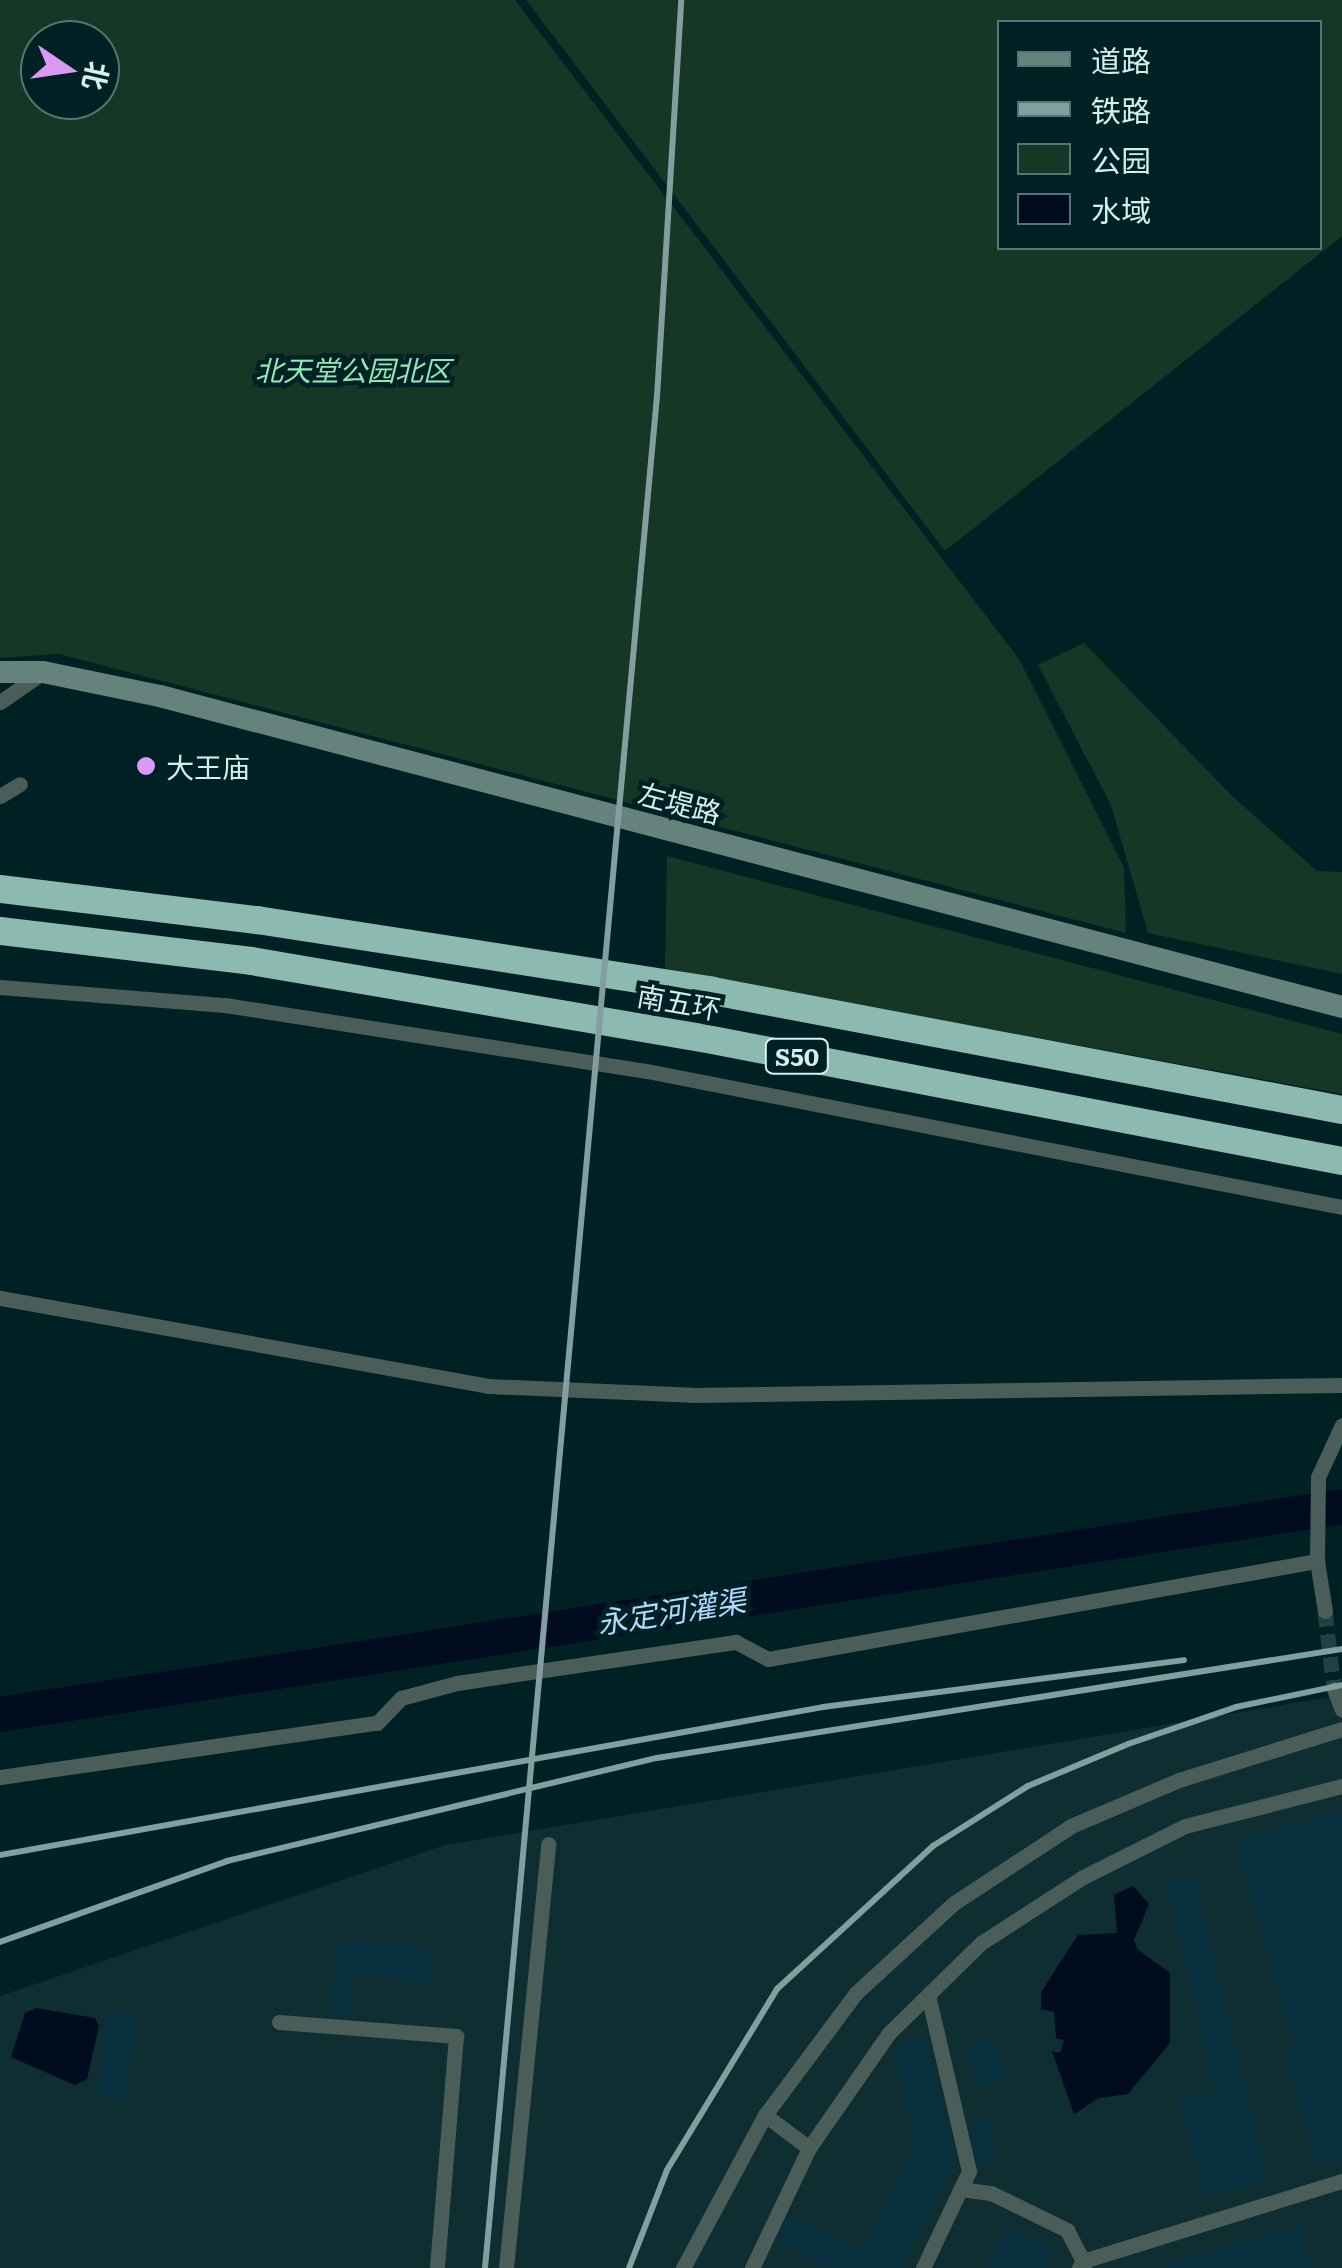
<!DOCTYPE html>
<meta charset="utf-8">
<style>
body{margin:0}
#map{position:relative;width:1342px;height:2268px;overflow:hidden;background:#002124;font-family:Literata,"Noto Sans SC",serif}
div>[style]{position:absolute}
.built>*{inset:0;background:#0f2e31}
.green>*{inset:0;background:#173726}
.water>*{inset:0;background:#000b1e}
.river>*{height:35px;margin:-17.5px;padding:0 17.5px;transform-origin:17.5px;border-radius:17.5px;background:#000b1e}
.building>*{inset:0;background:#08303e}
.minor-tunnel>*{height:15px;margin-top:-7.5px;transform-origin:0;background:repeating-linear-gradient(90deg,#204043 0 15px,transparent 0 23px)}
.minor>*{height:15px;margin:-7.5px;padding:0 7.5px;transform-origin:7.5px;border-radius:7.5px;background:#4b5d59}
.secondary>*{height:22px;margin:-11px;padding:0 11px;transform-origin:11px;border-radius:11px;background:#65827c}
.motorway>*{height:28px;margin:-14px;padding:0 14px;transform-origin:14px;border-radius:14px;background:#8cb9b0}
.rail>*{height:6px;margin:-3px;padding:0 3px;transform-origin:3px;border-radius:3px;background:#829ea0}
.dots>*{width:28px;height:28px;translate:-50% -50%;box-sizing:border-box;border:5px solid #002124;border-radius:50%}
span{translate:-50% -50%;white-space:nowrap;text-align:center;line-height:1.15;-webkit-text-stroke:9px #002124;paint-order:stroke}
.shield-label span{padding:2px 8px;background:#002124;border:2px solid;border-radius:8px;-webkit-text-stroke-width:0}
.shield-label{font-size:25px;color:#d6eef0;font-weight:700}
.park-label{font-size:28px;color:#90e8b8;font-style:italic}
.poi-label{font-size:28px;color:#d6eef0}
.left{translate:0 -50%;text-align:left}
.street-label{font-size:28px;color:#d6eef0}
.water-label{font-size:30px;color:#b2d8fd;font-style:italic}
.legend{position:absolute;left:997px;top:20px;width:325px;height:230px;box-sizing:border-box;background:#002124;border:2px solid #567376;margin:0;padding:12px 18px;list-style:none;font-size:30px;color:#d6eef0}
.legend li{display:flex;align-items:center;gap:20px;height:50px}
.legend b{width:50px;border:2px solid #567376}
.north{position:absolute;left:20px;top:20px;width:100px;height:100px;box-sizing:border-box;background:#002124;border:2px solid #567376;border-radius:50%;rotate:103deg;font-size:28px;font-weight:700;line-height:40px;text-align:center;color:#d6eef0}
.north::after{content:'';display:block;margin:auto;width:35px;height:45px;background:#db99f6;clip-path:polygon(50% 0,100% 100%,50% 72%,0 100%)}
</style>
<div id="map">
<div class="built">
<i style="clip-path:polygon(1342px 1695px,1342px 2268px,0 2268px,0 1996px,445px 1845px)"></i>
</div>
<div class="green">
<i style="clip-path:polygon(evenodd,0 0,515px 0,1019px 659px,1124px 868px,1126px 933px,59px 654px,0 658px,0 0,40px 40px,100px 40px,100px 100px,40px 100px,40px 40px)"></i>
<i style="clip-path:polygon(evenodd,526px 0,1342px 0,1342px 236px,945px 551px,526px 0,999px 22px,1320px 22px,1320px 248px,999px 248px,999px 22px)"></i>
<i style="clip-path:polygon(1084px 643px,1233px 797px,1317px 871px,1342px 872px,1342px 974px,1148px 933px,1111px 805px,1038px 665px)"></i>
<i style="clip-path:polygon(667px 856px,1342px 1034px,1342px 1094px,665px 969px)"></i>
</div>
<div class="water">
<i style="clip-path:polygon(1133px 1886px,1149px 1904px,1134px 1940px,1137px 1949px,1170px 1973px,1170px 2043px,1128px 2094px,1099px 2098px,1074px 2114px,1052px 2051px,1060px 2053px,1064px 2040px,1056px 2038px,1054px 2012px,1041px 2009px,1041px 1992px,1078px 1935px,1117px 1933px,1114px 1895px)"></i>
<i style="clip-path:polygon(36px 2008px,95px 2018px,99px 2026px,87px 2079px,75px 2085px,11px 2057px,25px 2013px)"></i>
</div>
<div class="river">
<i style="left:0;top:1714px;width:1358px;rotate:-8.81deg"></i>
</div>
<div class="building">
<i style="clip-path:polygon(1342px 1810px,1342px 2159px,1317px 2166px,1284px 2051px,1295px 2048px,1236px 1841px)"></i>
<i style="clip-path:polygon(1194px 1877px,1268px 2181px,1206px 2198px,1179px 2100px,1215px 2090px,1167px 1884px)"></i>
<i style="clip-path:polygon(357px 1940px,434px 1949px,431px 1982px,352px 1975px,349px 2014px,330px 2012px,336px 1943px)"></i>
<i style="clip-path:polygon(109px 2011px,137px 2015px,125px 2101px,97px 2097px)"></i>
<i style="clip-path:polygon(926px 2037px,955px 2159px,899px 2268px,827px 2268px,777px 2241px,789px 2217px,860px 2250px,915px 2146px,894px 2046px)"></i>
<i style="clip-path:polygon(996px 2038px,1005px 2079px,976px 2086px,966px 2045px)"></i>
<i style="clip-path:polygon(986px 2117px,997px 2160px,979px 2165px,969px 2121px)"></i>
<i style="clip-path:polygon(1300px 2227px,1311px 2268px,1166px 2268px,1166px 2263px)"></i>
<i style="clip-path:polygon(1006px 2228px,1051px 2251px,1042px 2268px,985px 2268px)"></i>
</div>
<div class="minor-tunnel">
<i style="left:1325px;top:1611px;width:79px;rotate:83.4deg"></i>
</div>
<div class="minor">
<i style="left:0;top:702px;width:51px;rotate:-34.6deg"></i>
<i style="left:0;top:796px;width:23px;rotate:-31deg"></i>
<i style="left:0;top:987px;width:226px;rotate:4.6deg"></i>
<i style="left:225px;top:1005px;width:427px;rotate:8.9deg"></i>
<i style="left:647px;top:1071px;width:708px;rotate:11.07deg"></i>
<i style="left:0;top:1298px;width:496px;rotate:10.2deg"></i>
<i style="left:488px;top:1386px;width:203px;rotate:2.5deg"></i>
<i style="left:691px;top:1395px;width:651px;rotate:-0.88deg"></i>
<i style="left:1325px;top:1611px;width:51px;rotate:-99.1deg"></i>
<i style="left:1317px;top:1561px;width:84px;rotate:-89.3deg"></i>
<i style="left:1318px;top:1477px;width:57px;rotate:-65.2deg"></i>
<i style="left:1334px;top:1689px;width:22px;rotate:69deg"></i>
<i style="left:0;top:1777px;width:381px;rotate:-8.2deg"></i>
<i style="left:377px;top:1723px;width:35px;rotate:-46deg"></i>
<i style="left:401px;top:1698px;width:58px;rotate:-15deg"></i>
<i style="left:457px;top:1683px;width:282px;rotate:-8.4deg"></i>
<i style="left:736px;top:1642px;width:36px;rotate:28deg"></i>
<i style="left:768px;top:1659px;width:558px;rotate:-10.12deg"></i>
<i style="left:279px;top:2022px;width:178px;rotate:4.5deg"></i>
<i style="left:456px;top:2036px;width:233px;rotate:94.7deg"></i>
<i style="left:765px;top:2115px;width:55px;rotate:36.9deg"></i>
<i style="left:961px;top:2189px;width:30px;rotate:8deg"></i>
<i style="left:991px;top:2193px;width:85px;rotate:26deg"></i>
<i style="left:1067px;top:2230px;width:35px;rotate:63deg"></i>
<i style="left:1083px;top:2261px;width:8px;rotate:120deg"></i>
<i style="left:506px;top:2268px;width:426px;rotate:-84.3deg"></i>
<i style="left:683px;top:2268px;width:174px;rotate:-61.8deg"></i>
<i style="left:765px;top:2115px;width:152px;rotate:-53.3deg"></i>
<i style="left:856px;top:1993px;width:133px;rotate:-42.6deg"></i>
<i style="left:954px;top:1903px;width:140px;rotate:-33.3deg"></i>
<i style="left:1071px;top:1826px;width:117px;rotate:-23.1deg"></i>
<i style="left:1179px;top:1780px;width:171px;rotate:-17.4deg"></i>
<i style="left:752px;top:2268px;width:133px;rotate:-64.6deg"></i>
<i style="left:809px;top:2148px;width:140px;rotate:-55.2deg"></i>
<i style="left:889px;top:2033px;width:129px;rotate:-44.4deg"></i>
<i style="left:981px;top:1943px;width:121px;rotate:-32.9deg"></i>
<i style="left:1083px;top:1877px;width:114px;rotate:-26.6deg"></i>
<i style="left:1185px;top:1826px;width:162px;rotate:-14.3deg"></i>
<i style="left:923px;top:2268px;width:107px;rotate:-64.6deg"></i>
<i style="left:969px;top:2171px;width:181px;rotate:-103.1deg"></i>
<i style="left:1084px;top:2268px;width:7px;rotate:-98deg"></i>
<i style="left:1083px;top:2261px;width:271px;rotate:-17.2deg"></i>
</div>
<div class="secondary">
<i style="left:0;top:672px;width:43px"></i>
<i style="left:43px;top:672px;width:119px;rotate:11.6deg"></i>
<i style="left:160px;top:696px;width:1222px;rotate:14.74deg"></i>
</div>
<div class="motorway">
<i style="left:0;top:889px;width:259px;rotate:6.9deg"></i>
<i style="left:257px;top:920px;width:461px;rotate:8.8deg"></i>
<i style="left:713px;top:991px;width:640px;rotate:10.71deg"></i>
<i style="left:0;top:931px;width:253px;rotate:6.8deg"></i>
<i style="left:251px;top:961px;width:458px;rotate:9.7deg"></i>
<i style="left:702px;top:1038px;width:652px;rotate:10.88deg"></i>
</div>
<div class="rail">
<i style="left:0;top:1855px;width:836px;rotate:-10.19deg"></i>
<i style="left:823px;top:1707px;width:364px;rotate:-7.4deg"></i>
<i style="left:0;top:1942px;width:241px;rotate:-19.6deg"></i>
<i style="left:227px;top:1861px;width:442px;rotate:-13.5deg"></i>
<i style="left:657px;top:1758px;width:694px;rotate:-9.04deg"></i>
<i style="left:485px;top:2268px;width:1879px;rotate:-84.75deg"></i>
<i style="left:657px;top:397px;width:398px;rotate:-86.5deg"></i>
<i style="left:629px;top:2268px;width:105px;rotate:-68.8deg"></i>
<i style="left:667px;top:2170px;width:212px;rotate:-58.7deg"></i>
<i style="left:777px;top:1989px;width:212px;rotate:-42.5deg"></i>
<i style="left:933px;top:1846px;width:112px;rotate:-32.3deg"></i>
<i style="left:1028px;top:1786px;width:108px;rotate:-22.8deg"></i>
<i style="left:1128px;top:1744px;width:114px;rotate:-18.9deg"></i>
<i style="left:1236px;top:1707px;width:108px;rotate:-11.7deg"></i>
</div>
<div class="dots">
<i style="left:146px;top:766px;background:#db99f6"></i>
</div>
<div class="shield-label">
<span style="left:797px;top:1056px">S50</span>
</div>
<div class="park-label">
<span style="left:353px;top:369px">北天堂公园北区</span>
</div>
<div class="poi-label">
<span class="left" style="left:166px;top:766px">大王庙</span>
</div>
<div class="street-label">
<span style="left:680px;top:802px;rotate:15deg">左堤路</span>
<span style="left:679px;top:1001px;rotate:10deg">南五环</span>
</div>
<div class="water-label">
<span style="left:671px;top:1610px;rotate:-9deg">永定河灌渠</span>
</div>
<ul class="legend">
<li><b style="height:12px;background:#65827c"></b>道路</li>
<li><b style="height:12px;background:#829ea0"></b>铁路</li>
<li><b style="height:28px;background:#173726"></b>公园</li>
<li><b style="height:28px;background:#000b1e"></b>水域</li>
</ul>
<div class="north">北</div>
</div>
